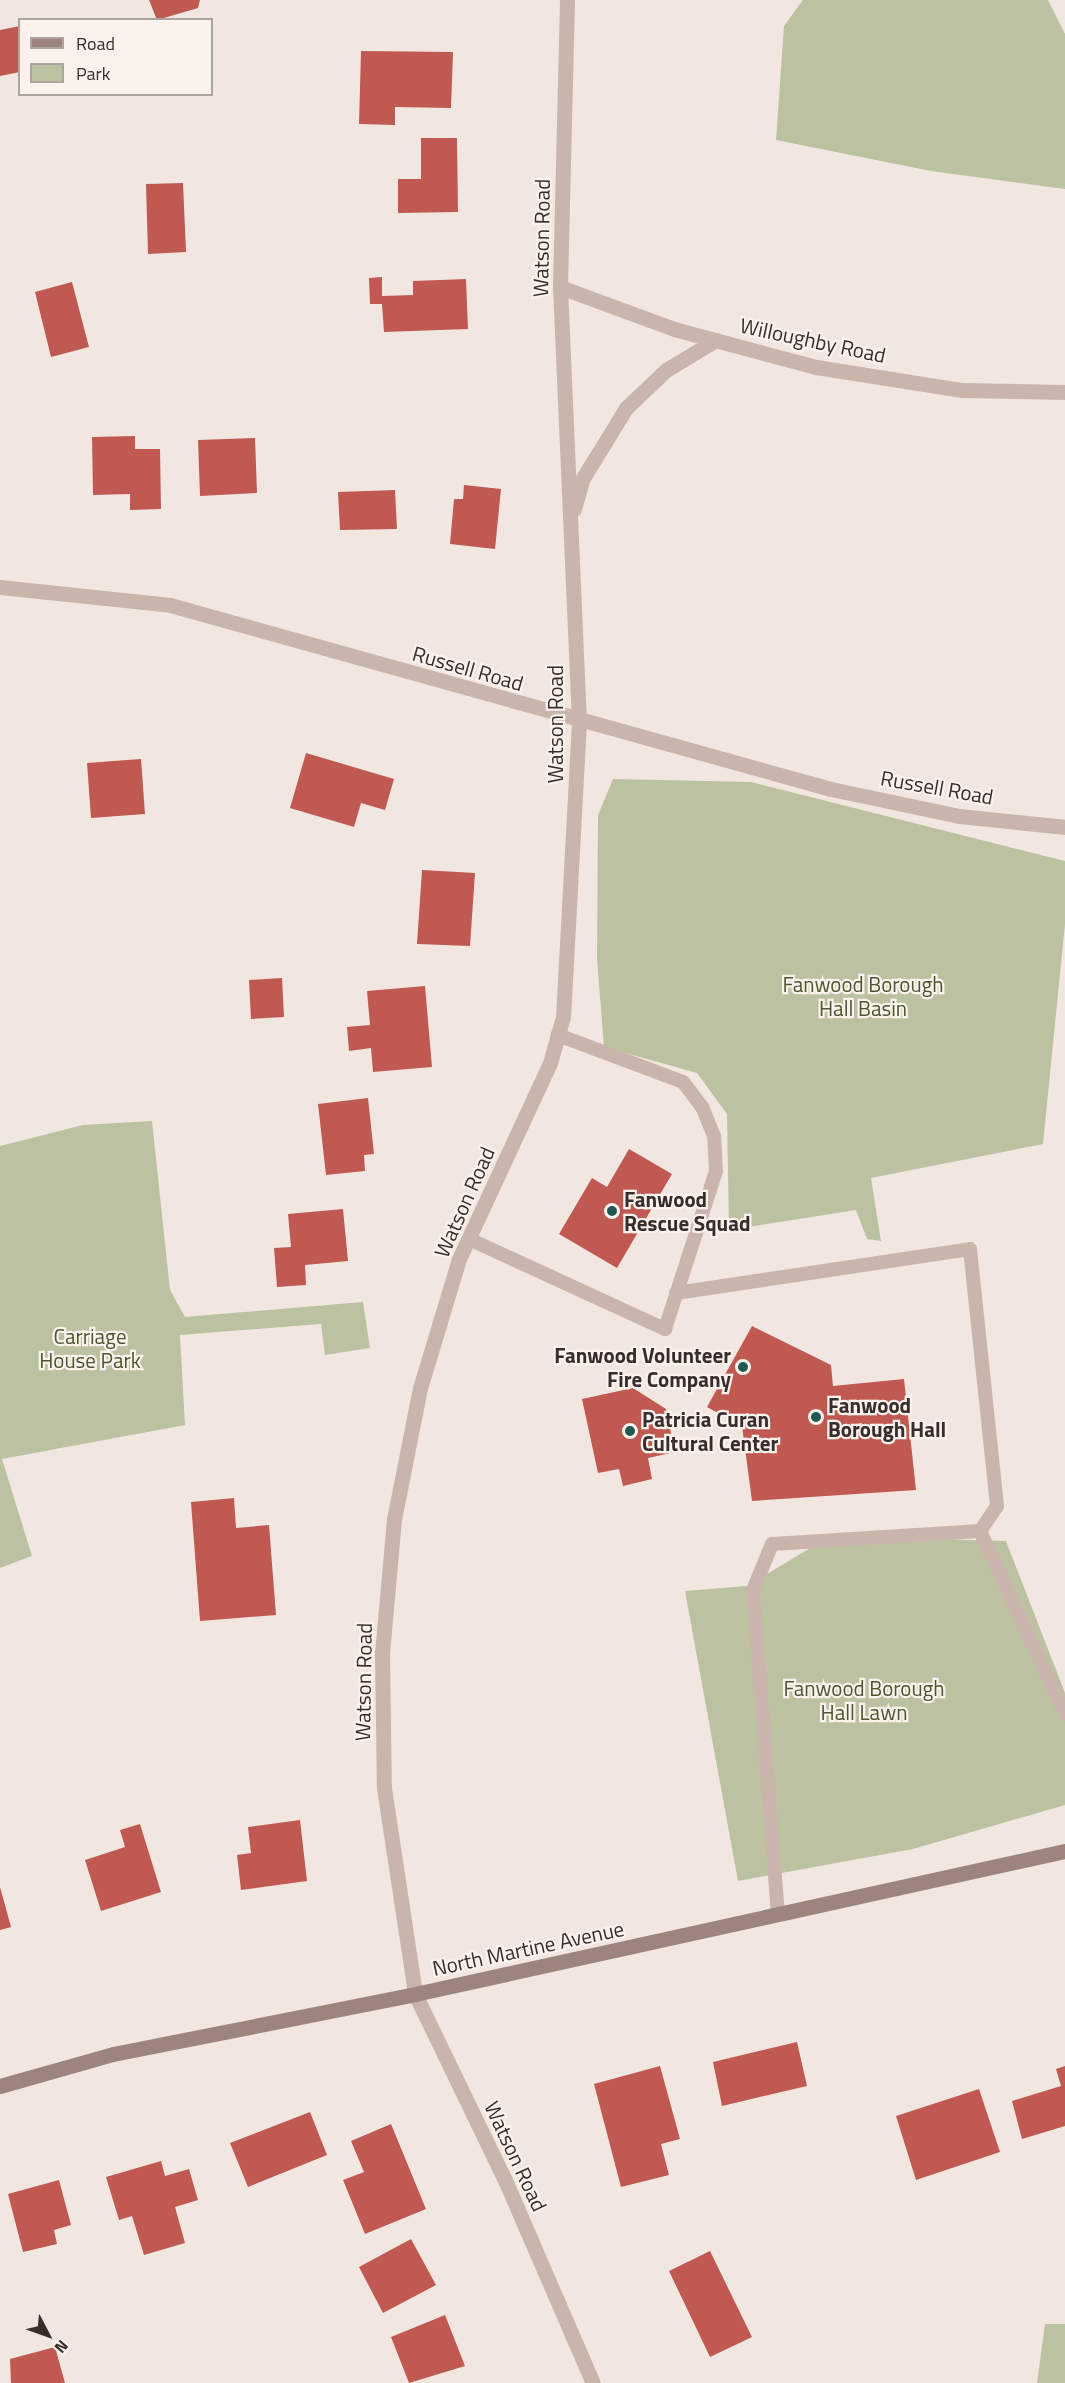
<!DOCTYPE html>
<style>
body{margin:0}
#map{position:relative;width:1065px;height:2383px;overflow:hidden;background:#f2e7e0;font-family:"Titillium Web",sans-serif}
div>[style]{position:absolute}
.green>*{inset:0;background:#bcc1a1}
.building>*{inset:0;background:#bf5951}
.service>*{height:14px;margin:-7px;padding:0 7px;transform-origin:7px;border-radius:7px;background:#cab5ad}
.minor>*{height:15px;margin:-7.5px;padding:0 7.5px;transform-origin:7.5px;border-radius:7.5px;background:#cab5ad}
.secondary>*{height:15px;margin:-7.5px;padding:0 7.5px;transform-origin:7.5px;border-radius:7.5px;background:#9e847e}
.dots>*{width:16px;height:16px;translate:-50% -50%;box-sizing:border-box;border:3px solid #faf2ed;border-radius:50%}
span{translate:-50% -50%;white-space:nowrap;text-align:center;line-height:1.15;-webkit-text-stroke:4.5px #faf2ed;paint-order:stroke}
.street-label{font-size:21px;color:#392d2b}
.park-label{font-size:21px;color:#4e5630}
.poi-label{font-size:21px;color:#392d2b;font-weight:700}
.left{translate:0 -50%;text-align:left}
.right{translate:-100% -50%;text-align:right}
.legend{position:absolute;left:18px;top:18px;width:195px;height:78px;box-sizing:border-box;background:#faf2ed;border:2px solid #ada39f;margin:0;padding:8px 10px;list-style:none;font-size:18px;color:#392d2b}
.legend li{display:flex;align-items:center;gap:12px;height:30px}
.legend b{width:30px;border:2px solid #ada39f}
.north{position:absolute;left:18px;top:2305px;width:60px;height:60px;-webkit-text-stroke:4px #faf2ed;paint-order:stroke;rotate:131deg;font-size:16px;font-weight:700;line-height:24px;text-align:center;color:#392d2b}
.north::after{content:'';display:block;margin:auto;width:21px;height:27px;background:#392d2b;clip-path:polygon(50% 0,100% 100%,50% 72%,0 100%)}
</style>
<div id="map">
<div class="green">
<i style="clip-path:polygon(803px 0,1048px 0,1065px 34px,1065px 189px,931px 171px,776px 140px,784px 26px)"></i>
<i style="clip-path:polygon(613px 779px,751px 782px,1065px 861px,1065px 924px,1043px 1144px,871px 1178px,881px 1241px,867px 1239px,856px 1210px,729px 1230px,727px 1114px,697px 1073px,604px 1047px,597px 959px,598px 815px)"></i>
<i style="clip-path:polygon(152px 1121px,170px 1290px,185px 1317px,363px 1302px,370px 1348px,325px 1355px,321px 1324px,180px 1335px,185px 1425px,2px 1459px,32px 1556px,0 1568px,0 1146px,83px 1125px)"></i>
<i style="clip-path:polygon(935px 1539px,1006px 1541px,1065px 1693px,1065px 1805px,913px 1849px,738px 1881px,685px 1591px,747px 1586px,812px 1547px)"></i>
<i style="clip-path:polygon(1045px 2324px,1065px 2324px,1065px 2383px,1037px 2383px)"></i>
</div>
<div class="building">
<i style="clip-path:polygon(149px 0,200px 0,198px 8px,157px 20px)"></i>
<i style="clip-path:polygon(20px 26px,20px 72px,0 76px,0 30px)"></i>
<i style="clip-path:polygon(361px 51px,453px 52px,451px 108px,395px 107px,395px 125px,359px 124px)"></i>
<i style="clip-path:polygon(421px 138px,457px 138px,458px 212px,398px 213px,398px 179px,421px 179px)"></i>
<i style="clip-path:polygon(183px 183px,186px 252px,148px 254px,146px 184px)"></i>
<i style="clip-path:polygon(382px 277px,382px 296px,413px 295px,413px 281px,466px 279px,468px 329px,384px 332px,382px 304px,370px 304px,369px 278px)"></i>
<i style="clip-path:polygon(72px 282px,89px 347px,51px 357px,35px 292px)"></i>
<i style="clip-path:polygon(135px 436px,135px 449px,160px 449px,161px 509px,130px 510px,130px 494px,93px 495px,92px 437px)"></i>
<i style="clip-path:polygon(255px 438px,257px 493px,200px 496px,198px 440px)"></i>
<i style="clip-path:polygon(464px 485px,501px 489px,495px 549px,450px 544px,454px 499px,463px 499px)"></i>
<i style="clip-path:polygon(395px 490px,397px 529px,340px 530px,338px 492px)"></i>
<i style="clip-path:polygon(306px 753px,394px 779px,385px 810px,361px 803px,354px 827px,290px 808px)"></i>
<i style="clip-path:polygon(141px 759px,145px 814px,91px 818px,87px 763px)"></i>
<i style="clip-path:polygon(422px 870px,475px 873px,470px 946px,417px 944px)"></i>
<i style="clip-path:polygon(282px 978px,284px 1017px,251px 1019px,249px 980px)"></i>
<i style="clip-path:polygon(425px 986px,432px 1067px,373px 1072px,371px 1048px,349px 1051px,347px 1027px,370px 1025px,367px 991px)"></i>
<i style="clip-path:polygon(368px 1098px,374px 1154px,364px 1155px,365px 1171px,326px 1175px,318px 1104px)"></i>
<i style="clip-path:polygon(629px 1149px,672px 1174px,617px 1268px,559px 1234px,592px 1178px,607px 1187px)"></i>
<i style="clip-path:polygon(343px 1209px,348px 1261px,305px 1265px,306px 1285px,277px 1287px,274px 1248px,291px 1247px,288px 1214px)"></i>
<i style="clip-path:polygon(752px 1326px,831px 1365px,833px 1386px,904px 1379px,916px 1490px,752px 1501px,742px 1426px,707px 1407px)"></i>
<i style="clip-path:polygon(633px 1388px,666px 1409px,675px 1452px,648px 1458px,652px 1479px,623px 1486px,619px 1469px,598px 1473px,582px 1399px)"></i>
<i style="clip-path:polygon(234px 1498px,236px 1528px,269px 1525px,276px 1615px,200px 1621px,191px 1502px)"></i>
<i style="clip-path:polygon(300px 1820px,307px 1881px,241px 1890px,237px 1855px,251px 1853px,248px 1827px)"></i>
<i style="clip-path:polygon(140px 1824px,161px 1892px,101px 1911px,85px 1860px,125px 1847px,120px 1830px)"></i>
<i style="clip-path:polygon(0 1887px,11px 1927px,0 1930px)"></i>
<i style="clip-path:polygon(797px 2042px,807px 2086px,722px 2106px,713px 2062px)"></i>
<i style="clip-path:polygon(660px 2066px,680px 2139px,661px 2144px,669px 2175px,621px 2187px,594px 2084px)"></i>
<i style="clip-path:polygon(1065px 2066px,1065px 2126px,1022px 2139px,1012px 2101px,1061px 2086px,1056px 2069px)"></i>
<i style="clip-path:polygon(979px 2089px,1000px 2152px,916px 2180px,896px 2116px)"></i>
<i style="clip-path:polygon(310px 2112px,327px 2155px,248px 2187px,230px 2143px)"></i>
<i style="clip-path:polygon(391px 2124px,426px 2209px,365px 2234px,343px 2180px,364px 2172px,351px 2141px)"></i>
<i style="clip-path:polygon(161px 2161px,165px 2176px,189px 2169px,198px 2200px,175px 2207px,185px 2243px,144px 2255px,132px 2216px,119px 2220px,106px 2177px)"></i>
<i style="clip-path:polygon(59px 2180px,71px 2225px,54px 2230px,57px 2244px,23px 2252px,8px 2194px)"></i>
<i style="clip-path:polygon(411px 2239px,436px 2285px,383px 2313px,359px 2267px)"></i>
<i style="clip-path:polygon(710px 2251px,752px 2337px,710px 2357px,669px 2271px)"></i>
<i style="clip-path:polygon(445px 2315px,465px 2366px,409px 2383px,391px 2337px)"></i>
<i style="clip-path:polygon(55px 2347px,65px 2383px,11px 2383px,10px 2359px)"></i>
</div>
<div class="service">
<i style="left:469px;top:1239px;width:216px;rotate:24.7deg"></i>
<i style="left:665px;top:1329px;width:166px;rotate:-72.1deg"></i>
<i style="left:716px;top:1171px;width:35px;rotate:-93deg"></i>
<i style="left:714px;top:1136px;width:31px;rotate:-112deg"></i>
<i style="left:702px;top:1107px;width:31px;rotate:-127deg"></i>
<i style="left:683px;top:1082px;width:134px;rotate:-159.4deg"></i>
<i style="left:676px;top:1293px;width:297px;rotate:-8.5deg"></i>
<i style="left:970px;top:1249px;width:258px;rotate:84deg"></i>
<i style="left:997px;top:1506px;width:30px;rotate:124deg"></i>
<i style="left:980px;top:1531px;width:208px;rotate:176.4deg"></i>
<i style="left:772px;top:1544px;width:50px;rotate:112.4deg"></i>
<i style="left:753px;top:1590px;width:325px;rotate:85.6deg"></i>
<i style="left:980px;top:1531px;width:202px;rotate:65.1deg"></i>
</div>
<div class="minor">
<i style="left:567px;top:0;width:287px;rotate:91.4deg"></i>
<i style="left:560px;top:287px;width:435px;rotate:87.5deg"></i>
<i style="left:579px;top:722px;width:295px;rotate:93.1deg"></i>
<i style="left:563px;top:1017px;width:48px;rotate:105.8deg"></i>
<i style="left:550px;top:1063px;width:216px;rotate:114.9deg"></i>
<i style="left:459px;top:1259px;width:135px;rotate:106.8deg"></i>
<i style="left:420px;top:1388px;width:134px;rotate:101.2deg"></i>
<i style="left:394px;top:1519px;width:135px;rotate:95.1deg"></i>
<i style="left:382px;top:1653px;width:135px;rotate:89.2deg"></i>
<i style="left:384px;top:1788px;width:208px;rotate:81.4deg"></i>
<i style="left:415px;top:1994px;width:207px;rotate:64.2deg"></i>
<i style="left:505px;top:2180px;width:221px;rotate:66.6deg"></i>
<i style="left:560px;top:287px;width:121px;rotate:20.2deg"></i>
<i style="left:674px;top:329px;width:147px;rotate:15deg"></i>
<i style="left:816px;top:367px;width:148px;rotate:9deg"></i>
<i style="left:962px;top:390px;width:103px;rotate:1.1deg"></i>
<i style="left:574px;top:509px;width:32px;rotate:-74deg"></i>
<i style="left:583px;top:478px;width:82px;rotate:-58.4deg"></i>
<i style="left:626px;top:408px;width:55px;rotate:-43.5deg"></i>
<i style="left:666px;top:370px;width:58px;rotate:-31deg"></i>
<i style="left:0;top:587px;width:171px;rotate:6deg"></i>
<i style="left:170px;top:605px;width:686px;rotate:15.56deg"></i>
<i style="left:831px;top:789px;width:131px;rotate:11.9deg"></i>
<i style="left:959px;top:816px;width:107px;rotate:5.9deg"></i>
</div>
<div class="secondary">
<i style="left:0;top:2086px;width:117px;rotate:-15.8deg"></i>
<i style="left:113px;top:2054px;width:308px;rotate:-11.2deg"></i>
<i style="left:415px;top:1994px;width:666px;rotate:-12.41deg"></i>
</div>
<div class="dots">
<i style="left:612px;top:1211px;background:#225852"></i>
<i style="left:743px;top:1367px;background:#225852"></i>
<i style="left:816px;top:1417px;background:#225852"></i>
<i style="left:630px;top:1431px;background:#225852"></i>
</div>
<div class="street-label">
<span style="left:541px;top:238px;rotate:-89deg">Watson Road</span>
<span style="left:813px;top:340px;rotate:12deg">Willoughby Road</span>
<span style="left:468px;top:668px;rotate:16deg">Russell Road</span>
<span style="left:555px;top:724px;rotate:-90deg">Watson Road</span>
<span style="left:937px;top:787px;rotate:10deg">Russell Road</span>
<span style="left:464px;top:1202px;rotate:-66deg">Watson Road</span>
<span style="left:363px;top:1682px;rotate:-89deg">Watson Road</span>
<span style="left:528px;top:1948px;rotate:-12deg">North Martine Avenue</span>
<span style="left:516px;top:2156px;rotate:65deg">Watson Road</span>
</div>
<div class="park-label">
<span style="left:863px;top:996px">Fanwood Borough<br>Hall Basin</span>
<span style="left:90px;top:1348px">Carriage<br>House Park</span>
<span style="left:864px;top:1700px">Fanwood Borough<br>Hall Lawn</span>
</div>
<div class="poi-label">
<span class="left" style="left:624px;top:1211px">Fanwood<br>Rescue Squad</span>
<span class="right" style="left:731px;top:1367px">Fanwood Volunteer<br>Fire Company</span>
<span class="left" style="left:828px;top:1417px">Fanwood<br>Borough Hall</span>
<span class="left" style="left:642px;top:1431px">Patricia Curan<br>Cultural Center</span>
</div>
<ul class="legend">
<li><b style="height:8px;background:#9e847e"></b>Road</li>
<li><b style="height:16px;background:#bcc1a1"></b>Park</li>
</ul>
<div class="north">N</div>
</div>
